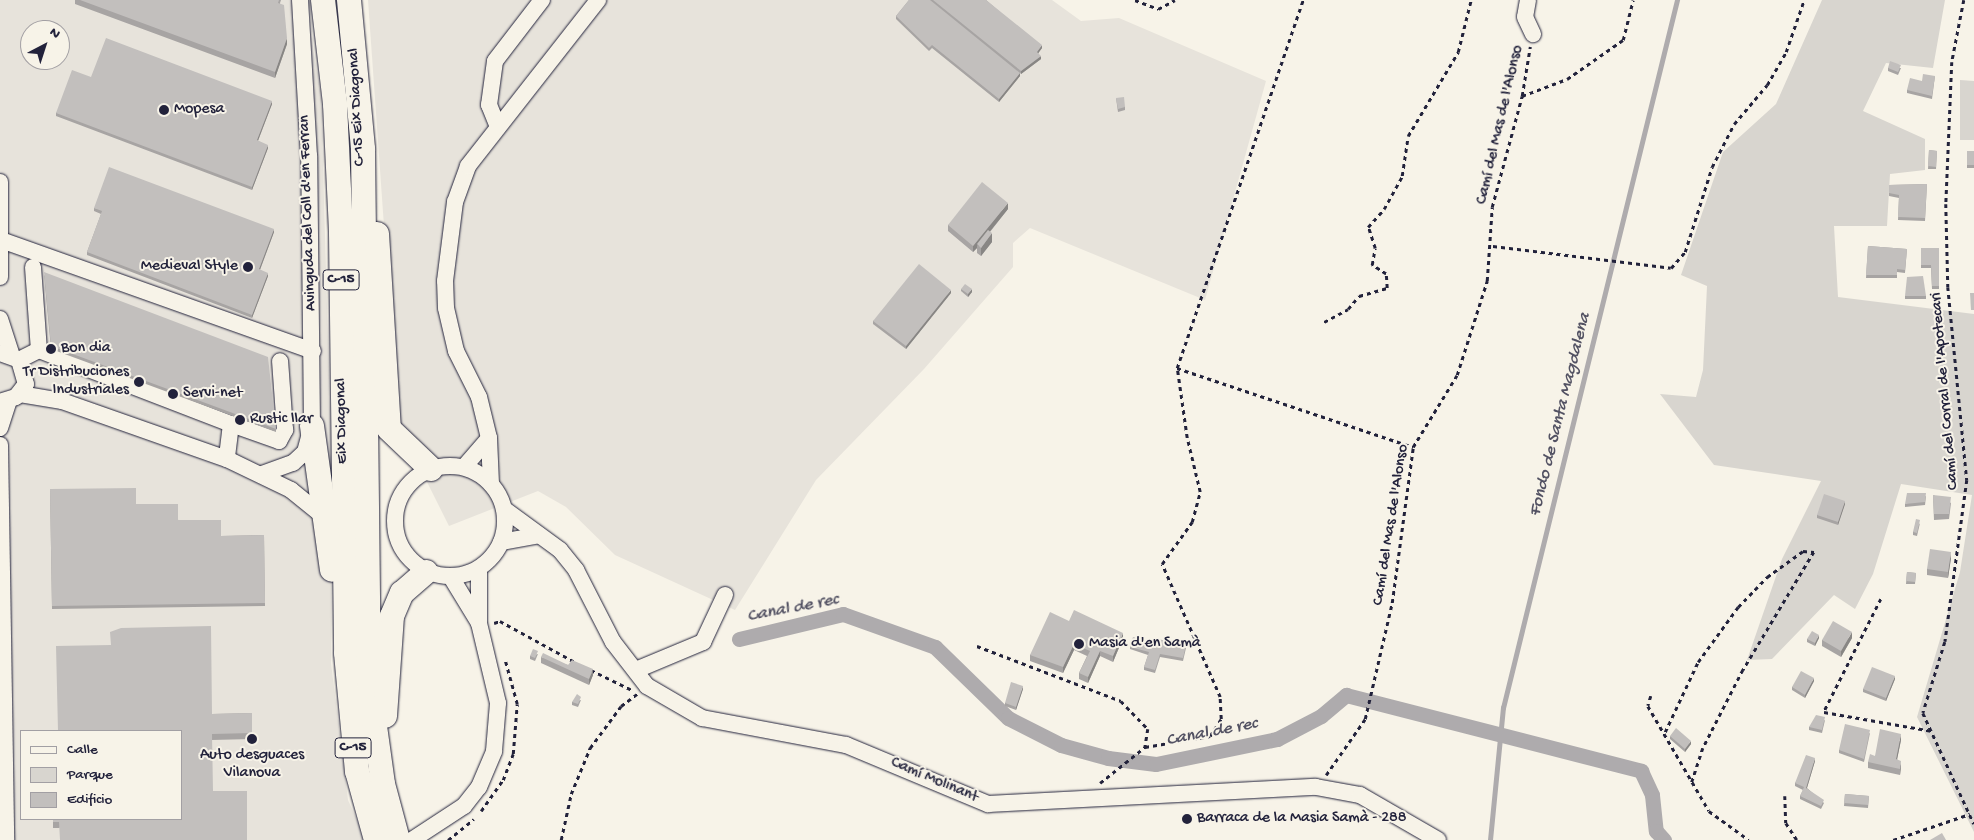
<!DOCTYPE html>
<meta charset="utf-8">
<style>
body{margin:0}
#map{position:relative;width:1974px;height:840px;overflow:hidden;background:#f7f3e8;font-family:"Gochi Hand",sans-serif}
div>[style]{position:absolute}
.built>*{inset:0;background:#e7e3db}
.green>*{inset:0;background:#d8d5cf}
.stream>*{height:4.5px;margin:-2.25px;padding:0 2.25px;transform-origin:2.25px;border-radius:2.25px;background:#aeabad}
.canal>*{height:15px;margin:-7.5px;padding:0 7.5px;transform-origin:7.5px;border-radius:7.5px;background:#aeabad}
.path>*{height:2.5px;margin-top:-1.25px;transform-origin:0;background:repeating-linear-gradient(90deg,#22223b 0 4px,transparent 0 8px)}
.roads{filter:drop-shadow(0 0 1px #22223b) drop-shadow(0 0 1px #22223b)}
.minor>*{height:16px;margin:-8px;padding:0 8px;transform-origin:8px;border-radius:8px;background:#f7f3e8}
.minor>.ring{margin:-8px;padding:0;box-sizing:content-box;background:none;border:16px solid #f7f3e8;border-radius:50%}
.highway>*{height:24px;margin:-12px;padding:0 12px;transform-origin:12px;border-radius:12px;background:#f7f3e8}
.wall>*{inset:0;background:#a7a4a3}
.shaded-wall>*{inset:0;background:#888684}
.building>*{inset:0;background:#c2bfbd}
.dots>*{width:14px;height:14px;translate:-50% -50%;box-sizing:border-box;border:2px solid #f7f3e8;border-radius:50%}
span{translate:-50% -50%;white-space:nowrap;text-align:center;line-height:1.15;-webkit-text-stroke:4px #f7f3e8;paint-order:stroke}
.shield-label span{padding:1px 4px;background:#f7f3e8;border:1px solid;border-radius:4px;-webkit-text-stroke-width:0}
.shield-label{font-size:15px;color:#22223b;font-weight:700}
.street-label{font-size:16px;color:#22223b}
.poi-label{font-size:16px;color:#22223b}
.left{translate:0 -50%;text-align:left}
.right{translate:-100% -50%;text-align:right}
.water-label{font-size:18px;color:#535263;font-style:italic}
.legend{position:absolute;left:20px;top:730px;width:162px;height:90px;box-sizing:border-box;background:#f7f3e8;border:1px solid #a29fa3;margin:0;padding:6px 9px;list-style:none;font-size:15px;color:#22223b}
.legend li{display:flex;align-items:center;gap:10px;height:25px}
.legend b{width:25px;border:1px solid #a29fa3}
.north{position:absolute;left:20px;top:20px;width:50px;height:50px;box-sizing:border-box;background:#f7f3e8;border:1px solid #a29fa3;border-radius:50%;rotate:40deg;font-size:14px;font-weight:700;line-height:20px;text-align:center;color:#22223b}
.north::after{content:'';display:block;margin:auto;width:18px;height:22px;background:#22223b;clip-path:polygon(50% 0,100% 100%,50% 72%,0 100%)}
</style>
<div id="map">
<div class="built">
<i style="clip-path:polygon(evenodd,0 0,305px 0,321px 95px,331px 446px,331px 663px,348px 800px,366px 840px,0 840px,0 0,30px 30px,60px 30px,60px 60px,30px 60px,30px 30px,0 0,21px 731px,181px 731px,181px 819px,21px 819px,21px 731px)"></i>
<i style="clip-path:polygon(368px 0,1052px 0,1081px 21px,1119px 18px,1266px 81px,1205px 300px,1030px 228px,1013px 243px,1013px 267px,924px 369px,816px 480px,735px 610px,615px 555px,566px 507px,538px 491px,449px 526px,398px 424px)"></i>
</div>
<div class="green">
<i style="clip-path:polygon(1822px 0,1945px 0,1933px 68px,1886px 63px,1863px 111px,1925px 139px,1925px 170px,1890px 174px,1887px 226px,1834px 226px,1838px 297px,1974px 314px,1974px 832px,1917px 717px,1960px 572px,1972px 495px,1901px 484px,1873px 574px,1855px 609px,1834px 595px,1772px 659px,1747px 660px,1782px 559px,1821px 481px,1714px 465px,1660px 394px,1696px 397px,1703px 370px,1707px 286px,1681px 275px,1723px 152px,1776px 104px)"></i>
<i style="clip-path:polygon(1960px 80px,1974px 81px,1974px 140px,1960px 140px)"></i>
</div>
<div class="stream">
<i style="left:1490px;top:840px;width:133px;rotate:-84.4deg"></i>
<i style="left:1503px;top:708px;width:729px;rotate:-76.19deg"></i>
</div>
<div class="canal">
<i style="left:739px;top:639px;width:107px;rotate:-13.5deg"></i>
<i style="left:843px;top:614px;width:98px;rotate:19.7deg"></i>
<i style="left:935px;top:647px;width:102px;rotate:44.2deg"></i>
<i style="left:1008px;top:718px;width:59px;rotate:27deg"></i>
<i style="left:1061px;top:745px;width:49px;rotate:15.5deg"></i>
<i style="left:1108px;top:758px;width:48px;rotate:7.1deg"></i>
<i style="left:1156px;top:764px;width:124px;rotate:-11.7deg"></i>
<i style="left:1277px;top:739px;width:50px;rotate:-27.6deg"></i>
<i style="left:1321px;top:716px;width:33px;rotate:-40deg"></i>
<i style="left:1346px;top:695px;width:305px;rotate:14.4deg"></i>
<i style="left:1641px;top:771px;width:26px;rotate:65deg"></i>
<i style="left:1652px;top:795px;width:36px;rotate:84deg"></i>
<i style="left:1656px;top:831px;width:12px;rotate:48deg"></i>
</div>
<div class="path">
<i style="left:1135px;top:0;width:25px;rotate:21deg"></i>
<i style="left:1158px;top:9px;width:19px;rotate:-28deg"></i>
<i style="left:1964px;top:0;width:63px;rotate:101deg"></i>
<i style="left:1952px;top:62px;width:142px;rotate:92.4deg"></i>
<i style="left:1946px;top:204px;width:83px;rotate:88.6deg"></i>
<i style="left:1948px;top:287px;width:194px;rotate:84.4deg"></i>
<i style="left:1967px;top:480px;width:163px;rotate:97.7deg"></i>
<i style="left:1945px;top:642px;width:74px;rotate:107.2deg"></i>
<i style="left:1923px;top:713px;width:122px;rotate:65.3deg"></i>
<i style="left:1522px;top:96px;width:48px;rotate:-20.7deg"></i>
<i style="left:1567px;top:79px;width:68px;rotate:-34.9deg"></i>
<i style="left:1623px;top:40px;width:41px;rotate:-76deg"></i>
<i style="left:1493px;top:246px;width:179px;rotate:7deg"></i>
<i style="left:1671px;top:268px;width:21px;rotate:-49deg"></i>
<i style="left:1685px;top:252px;width:89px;rotate:-72.4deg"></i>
<i style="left:1712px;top:167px;width:48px;rotate:-62.9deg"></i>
<i style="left:1734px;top:124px;width:51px;rotate:-49.8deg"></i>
<i style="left:1767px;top:85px;width:38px;rotate:-60deg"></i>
<i style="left:1786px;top:52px;width:55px;rotate:-70.9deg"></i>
<i style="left:1324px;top:322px;width:27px;rotate:-28deg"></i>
<i style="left:1348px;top:309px;width:17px;rotate:-50deg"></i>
<i style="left:1359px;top:296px;width:29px;rotate:-16deg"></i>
<i style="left:1387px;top:288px;width:14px;rotate:-94deg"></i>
<i style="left:1386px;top:274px;width:17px;rotate:-147deg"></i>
<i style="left:1372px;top:265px;width:17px;rotate:-80deg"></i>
<i style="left:1375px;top:248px;width:22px;rotate:-108deg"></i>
<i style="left:1368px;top:227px;width:24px;rotate:-48deg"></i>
<i style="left:1384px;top:209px;width:38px;rotate:-61deg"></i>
<i style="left:1402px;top:176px;width:40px;rotate:-81.5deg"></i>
<i style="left:1408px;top:136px;width:98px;rotate:-59.2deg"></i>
<i style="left:1458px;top:52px;width:54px;rotate:-76deg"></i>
<i style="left:1177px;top:368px;width:249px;rotate:18.5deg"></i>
<i style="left:1881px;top:599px;width:127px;rotate:116.8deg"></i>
<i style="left:1824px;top:712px;width:110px;rotate:10deg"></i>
<i style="left:494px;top:623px;width:6px;rotate:-18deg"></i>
<i style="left:500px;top:621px;width:85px;rotate:28.7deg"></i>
<i style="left:977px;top:646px;width:154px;rotate:20.9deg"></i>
<i style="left:1121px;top:701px;width:39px;rotate:46deg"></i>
<i style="left:1148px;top:729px;width:18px;rotate:99deg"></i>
<i style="left:591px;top:670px;width:46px;rotate:26deg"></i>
<i style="left:1651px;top:696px;width:10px;rotate:107deg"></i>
<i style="left:1648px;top:706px;width:121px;rotate:59.8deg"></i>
<i style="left:1709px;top:811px;width:49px;rotate:35.9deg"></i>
<i style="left:1665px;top:732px;width:77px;rotate:-64.8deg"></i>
<i style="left:1698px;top:662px;width:68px;rotate:-54deg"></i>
<i style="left:1738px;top:607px;width:42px;rotate:-46deg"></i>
<i style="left:1767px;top:577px;width:44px;rotate:-35.8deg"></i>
<i style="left:1803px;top:551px;width:11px;rotate:5deg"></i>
<i style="left:1814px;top:552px;width:138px;rotate:121deg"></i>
<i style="left:1743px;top:670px;width:88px;rotate:117.1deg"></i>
<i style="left:1703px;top:748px;width:36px;rotate:108deg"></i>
<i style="left:1326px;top:775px;width:68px;rotate:-55.1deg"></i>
<i style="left:1365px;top:719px;width:119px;rotate:-76.9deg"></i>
<i style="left:1392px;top:603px;width:157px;rotate:-82.3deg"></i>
<i style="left:1413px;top:447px;width:84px;rotate:-58.6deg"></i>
<i style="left:1457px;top:375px;width:99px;rotate:-72.3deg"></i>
<i style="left:1487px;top:281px;width:74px;rotate:-86.1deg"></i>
<i style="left:1492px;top:207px;width:115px;rotate:-74.9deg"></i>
<i style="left:1522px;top:96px;width:50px;rotate:-80.7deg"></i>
<i style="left:1100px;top:783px;width:58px;rotate:-38.7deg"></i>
<i style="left:1145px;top:747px;width:66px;rotate:-9.6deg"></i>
<i style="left:1210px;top:736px;width:20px;rotate:-57deg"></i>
<i style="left:1221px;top:719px;width:22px;rotate:-93deg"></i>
<i style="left:1220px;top:697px;width:145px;rotate:-113.6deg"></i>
<i style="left:1162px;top:564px;width:52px;rotate:-54.5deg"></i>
<i style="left:1192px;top:522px;width:31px;rotate:-75deg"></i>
<i style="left:1200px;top:492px;width:56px;rotate:-103.5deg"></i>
<i style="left:1187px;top:438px;width:71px;rotate:-98.1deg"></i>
<i style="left:1177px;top:368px;width:389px;rotate:-71.1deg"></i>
<i style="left:1785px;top:796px;width:27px;rotate:88deg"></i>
<i style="left:1786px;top:823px;width:20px;rotate:57deg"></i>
<i style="left:481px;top:811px;width:38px;rotate:-55deg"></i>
<i style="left:503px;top:780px;width:28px;rotate:-69deg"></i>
<i style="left:513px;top:754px;width:50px;rotate:-85.4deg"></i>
<i style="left:517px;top:704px;width:46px;rotate:-105.3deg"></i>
<i style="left:448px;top:840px;width:33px;rotate:-39deg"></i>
<i style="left:561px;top:840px;width:47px;rotate:-77.7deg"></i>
<i style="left:571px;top:794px;width:50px;rotate:-67.6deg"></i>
<i style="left:590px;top:748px;width:52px;rotate:-53.6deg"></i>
<i style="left:621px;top:706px;width:20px;rotate:-37deg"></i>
<i style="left:1893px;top:840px;width:81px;rotate:-18.7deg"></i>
</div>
<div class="roads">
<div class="minor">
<i style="left:1528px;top:0;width:17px;rotate:100deg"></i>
<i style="left:1525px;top:17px;width:19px;rotate:65deg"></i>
<i style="left:498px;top:127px;width:24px;rotate:-112deg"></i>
<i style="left:489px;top:105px;width:44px;rotate:-82.2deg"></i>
<i style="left:495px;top:61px;width:77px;rotate:-52.4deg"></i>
<i style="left:0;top:182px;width:95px;rotate:90deg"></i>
<i style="left:1px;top:240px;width:331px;rotate:19.6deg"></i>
<i style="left:33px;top:267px;width:83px;rotate:85.9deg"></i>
<i style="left:0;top:319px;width:38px;rotate:72deg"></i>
<i style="left:0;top:353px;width:20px;rotate:20deg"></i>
<i style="left:19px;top:360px;width:25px;rotate:74deg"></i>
<i style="left:26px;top:384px;width:16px;rotate:128deg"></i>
<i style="left:16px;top:397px;width:17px;rotate:163deg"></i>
<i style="left:19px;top:360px;width:22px;rotate:-27deg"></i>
<i style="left:39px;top:350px;width:206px;rotate:21.1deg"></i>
<i style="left:231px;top:424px;width:35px;rotate:97deg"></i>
<i style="left:20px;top:394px;width:43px;rotate:9.5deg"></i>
<i style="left:62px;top:401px;width:175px;rotate:19.4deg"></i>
<i style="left:227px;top:459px;width:71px;rotate:25.8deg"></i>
<i style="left:291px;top:490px;width:41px;rotate:39.1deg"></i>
<i style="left:231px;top:424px;width:51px;rotate:19.5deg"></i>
<i style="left:279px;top:441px;width:13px;rotate:-61deg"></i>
<i style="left:285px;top:430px;width:69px;rotate:-94.1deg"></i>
<i style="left:0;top:428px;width:28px;rotate:-72deg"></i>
<i style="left:0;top:445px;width:395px;rotate:89.1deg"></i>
<i class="ring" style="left:395px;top:466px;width:94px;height:94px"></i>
<i style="left:464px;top:467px;width:38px;rotate:-49deg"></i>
<i style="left:262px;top:474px;width:33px;rotate:-20deg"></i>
<i style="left:293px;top:463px;width:16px;rotate:-43deg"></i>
<i style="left:305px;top:452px;width:27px;rotate:-75deg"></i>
<i style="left:312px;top:426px;width:270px;rotate:-90.6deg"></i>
<i style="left:309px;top:156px;width:156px;rotate:-93.3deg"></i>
<i style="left:491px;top:484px;width:46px;rotate:-92.5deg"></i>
<i style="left:489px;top:438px;width:42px;rotate:-103.7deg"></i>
<i style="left:479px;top:397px;width:51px;rotate:-116.6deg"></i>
<i style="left:456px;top:351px;width:44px;rotate:-103.1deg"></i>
<i style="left:446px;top:308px;width:27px;rotate:-92deg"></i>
<i style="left:445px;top:281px;width:80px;rotate:-82.8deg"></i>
<i style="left:455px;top:202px;width:38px;rotate:-70deg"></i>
<i style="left:468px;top:166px;width:211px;rotate:-51.9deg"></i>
<i style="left:504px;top:509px;width:69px;rotate:36.2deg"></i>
<i style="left:560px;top:550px;width:26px;rotate:51deg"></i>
<i style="left:576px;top:570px;width:81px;rotate:62.8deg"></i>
<i style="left:613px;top:642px;width:56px;rotate:52.3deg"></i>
<i style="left:647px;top:686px;width:64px;rotate:30.2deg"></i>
<i style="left:702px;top:718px;width:147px;rotate:10.6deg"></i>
<i style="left:846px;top:745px;width:154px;rotate:22.6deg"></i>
<i style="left:988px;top:804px;width:328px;rotate:-3deg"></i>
<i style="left:1316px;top:787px;width:45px;rotate:10.3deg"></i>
<i style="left:1360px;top:795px;width:90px;rotate:30deg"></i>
<i style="left:501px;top:542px;width:39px;rotate:-10deg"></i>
<i style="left:451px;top:577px;width:54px;rotate:58.7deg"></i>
<i style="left:636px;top:670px;width:73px;rotate:-22.7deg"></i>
<i style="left:703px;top:642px;width:52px;rotate:-64.9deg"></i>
<i style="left:412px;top:840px;width:62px;rotate:-33.2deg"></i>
<i style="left:464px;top:806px;width:24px;rotate:-52deg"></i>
<i style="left:479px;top:787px;width:39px;rotate:-67deg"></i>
<i style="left:494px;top:751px;width:48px;rotate:-85.2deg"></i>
<i style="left:498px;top:703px;width:82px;rotate:-103.4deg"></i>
<i style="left:479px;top:623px;width:54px;rotate:-90deg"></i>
</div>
<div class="highway">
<i style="left:323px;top:0;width:105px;rotate:83.4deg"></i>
<i style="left:335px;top:104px;width:129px;rotate:87.3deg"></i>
<i style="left:341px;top:233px;width:420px;rotate:89.3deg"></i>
<i style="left:346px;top:653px;width:119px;rotate:84.7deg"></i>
<i style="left:357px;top:771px;width:72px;rotate:74.6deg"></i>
<i style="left:349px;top:0;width:150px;rotate:84.6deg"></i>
<i style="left:363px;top:149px;width:534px;rotate:89.36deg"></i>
<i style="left:369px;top:683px;width:102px;rotate:82.1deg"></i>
<i style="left:383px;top:784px;width:58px;rotate:75deg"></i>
<i style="left:377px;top:234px;width:195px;rotate:86.5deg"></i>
<i style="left:389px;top:429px;width:58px;rotate:43.6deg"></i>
<i style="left:312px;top:426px;width:145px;rotate:82.1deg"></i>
<i style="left:385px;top:716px;width:100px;rotate:-86deg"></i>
<i style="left:392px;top:616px;width:25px;rotate:-67deg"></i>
<i style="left:402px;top:593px;width:32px;rotate:-41deg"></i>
</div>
</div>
<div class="wall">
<i style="clip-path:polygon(75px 0,281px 0,280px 3px,287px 44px,275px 78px,75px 4px)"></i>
<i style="clip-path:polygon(909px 0,986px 0,1042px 48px,1038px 53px,1041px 59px,1021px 74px,1020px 73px,1020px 76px,999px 102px,932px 48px,929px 51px,896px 19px,896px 16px)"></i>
<i style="clip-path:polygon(1888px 68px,1901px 68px,1898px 75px,1888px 71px)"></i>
<i style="clip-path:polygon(1935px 76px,1932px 99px,1907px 93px,1907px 90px,1922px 81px)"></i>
<i style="clip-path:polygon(91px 77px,272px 104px,258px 141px,268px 148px,252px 190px,56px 116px,56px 113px)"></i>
<i style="clip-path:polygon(1116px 98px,1125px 107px,1125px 110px,1118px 112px)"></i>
<i style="clip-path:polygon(1929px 150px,1937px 151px,1936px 169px,1928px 169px)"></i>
<i style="clip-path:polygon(1967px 151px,1974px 151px,1974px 168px,1967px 168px)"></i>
<i style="clip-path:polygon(1927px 184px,1925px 221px,1898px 220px,1899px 198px,1889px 196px,1889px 185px)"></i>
<i style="clip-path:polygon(94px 208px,274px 232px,260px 270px,268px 276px,252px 318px,87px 255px,87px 252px,101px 214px,94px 211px)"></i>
<i style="clip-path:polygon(1008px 209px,990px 232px,992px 242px,981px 256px,977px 253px,977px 248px,973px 252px,948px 231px,948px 225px)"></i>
<i style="clip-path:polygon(1868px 246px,1907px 249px,1905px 273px,1897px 272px,1897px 278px,1866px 278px)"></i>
<i style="clip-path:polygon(1921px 248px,1939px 248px,1939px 289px,1932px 289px,1931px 268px,1921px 268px)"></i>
<i style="clip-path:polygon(44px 275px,276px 429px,276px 432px,51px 349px)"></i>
<i style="clip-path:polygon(961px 289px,972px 292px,968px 297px,961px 291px)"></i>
<i style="clip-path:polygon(951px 293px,906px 349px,873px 324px,873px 321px)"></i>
<i style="clip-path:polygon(1905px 296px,1926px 296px,1926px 299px,1905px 299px)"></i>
<i style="clip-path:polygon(50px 489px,136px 504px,221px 536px,264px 535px,265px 606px,52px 609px)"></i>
<i style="clip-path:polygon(1933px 495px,1951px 503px,1949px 519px,1934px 520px)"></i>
<i style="clip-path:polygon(1926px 496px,1925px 505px,1905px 507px,1905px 504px)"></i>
<i style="clip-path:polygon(1845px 504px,1838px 525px,1817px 518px,1817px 515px)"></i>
<i style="clip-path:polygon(1920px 523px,1917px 536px,1913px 535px,1913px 532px)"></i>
<i style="clip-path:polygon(1951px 558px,1948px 578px,1927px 575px,1927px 569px)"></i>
<i style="clip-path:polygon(1907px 572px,1916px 573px,1915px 584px,1906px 584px)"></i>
<i style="clip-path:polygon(1069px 621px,1123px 638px,1113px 662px,1100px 656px,1088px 683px,1079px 679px,1079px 673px,1087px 656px,1074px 650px,1063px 673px,1030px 661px,1030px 655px)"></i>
<i style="clip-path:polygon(1819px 638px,1815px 646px,1807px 642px,1807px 639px)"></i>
<i style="clip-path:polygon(1852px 638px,1841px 657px,1822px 646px,1822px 640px)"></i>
<i style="clip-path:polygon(1152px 642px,1186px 648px,1183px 661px,1160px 657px,1155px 673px,1144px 670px,1144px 667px,1148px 655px,1130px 649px,1130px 647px)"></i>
<i style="clip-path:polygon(538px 654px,535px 661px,530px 659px,530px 656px)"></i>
<i style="clip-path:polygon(541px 657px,568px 665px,593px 675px,589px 685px,541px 663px)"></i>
<i style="clip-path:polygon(1895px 679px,1886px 701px,1863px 692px,1863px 689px)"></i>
<i style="clip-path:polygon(1814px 681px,1805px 698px,1792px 690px,1792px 687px)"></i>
<i style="clip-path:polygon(1023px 689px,1016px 710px,1005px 706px,1005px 703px)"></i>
<i style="clip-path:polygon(581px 700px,578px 707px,572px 705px,572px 702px)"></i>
<i style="clip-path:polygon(252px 713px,252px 739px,212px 740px,59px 828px,53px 828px,53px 819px,212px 714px)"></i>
<i style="clip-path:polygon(1825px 720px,1822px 733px,1809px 730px,1809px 727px)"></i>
<i style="clip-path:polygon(1870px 733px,1864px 762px,1839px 753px,1839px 750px)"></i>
<i style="clip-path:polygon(1670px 736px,1691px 744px,1685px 752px,1670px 739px)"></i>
<i style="clip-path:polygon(1901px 740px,1897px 759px,1901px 766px,1900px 775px,1868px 768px,1868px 762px,1875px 756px)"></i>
<i style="clip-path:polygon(1815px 761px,1807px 788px,1824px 803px,1821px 809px,1800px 799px,1800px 796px,1803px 790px,1795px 786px,1795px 783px)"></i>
<i style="clip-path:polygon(1845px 794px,1869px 796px,1868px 808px,1844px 806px)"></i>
</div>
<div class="shaded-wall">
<i style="clip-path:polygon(287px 38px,287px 44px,275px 78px,275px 72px)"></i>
<i style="clip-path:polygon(1042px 45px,1042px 48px,1037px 55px,1037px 52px)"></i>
<i style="clip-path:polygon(1041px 56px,1041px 59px,1021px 74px,1021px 71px)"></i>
<i style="clip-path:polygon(1020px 73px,1020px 76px,999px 102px,999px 99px)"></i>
<i style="clip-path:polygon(272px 101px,272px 104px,257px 143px,257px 140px)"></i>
<i style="clip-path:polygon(268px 145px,268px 148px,252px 190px,252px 187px)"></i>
<i style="clip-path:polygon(1008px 203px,1008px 209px,978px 246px,977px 244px,977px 248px,973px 252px,973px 246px)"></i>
<i style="clip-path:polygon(274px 229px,274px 232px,259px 272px,259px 269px)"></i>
<i style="clip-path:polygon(992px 233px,992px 242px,981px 256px,981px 248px)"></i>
<i style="clip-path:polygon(268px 273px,268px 276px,252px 318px,252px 315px)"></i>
<i style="clip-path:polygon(972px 289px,972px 292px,968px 297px,968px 294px)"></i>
<i style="clip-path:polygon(951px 290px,951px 293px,906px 349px,906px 346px)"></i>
<i style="clip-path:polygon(1845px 501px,1845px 504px,1838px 525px,1838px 522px)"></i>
<i style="clip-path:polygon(1951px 552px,1951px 558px,1948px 578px,1948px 572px)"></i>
<i style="clip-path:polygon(1852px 632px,1852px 638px,1841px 657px,1841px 651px)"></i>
<i style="clip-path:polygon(1123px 633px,1123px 638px,1113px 662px,1113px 656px)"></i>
<i style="clip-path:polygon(1819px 635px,1819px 638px,1815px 646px,1815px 643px)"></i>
<i style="clip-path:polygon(1074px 644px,1074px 650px,1063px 673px,1063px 667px)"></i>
<i style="clip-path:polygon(1100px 651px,1100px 656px,1088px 683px,1088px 677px)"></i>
<i style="clip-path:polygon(593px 669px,593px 675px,589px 685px,589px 679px)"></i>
<i style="clip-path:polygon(1895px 676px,1895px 679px,1886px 701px,1886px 698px)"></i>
<i style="clip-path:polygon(1814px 678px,1814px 681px,1805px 698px,1805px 695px)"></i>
<i style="clip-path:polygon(1023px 686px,1023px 689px,1016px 710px,1016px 707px)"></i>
<i style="clip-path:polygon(1901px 734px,1901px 740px,1896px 765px,1896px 759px)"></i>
<i style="clip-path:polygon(1691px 741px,1691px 744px,1685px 752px,1685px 749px)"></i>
<i style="clip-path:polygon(1815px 758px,1815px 761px,1806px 791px,1806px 788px)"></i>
<i style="clip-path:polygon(1901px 761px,1901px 766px,1900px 775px,1900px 769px)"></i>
</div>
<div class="building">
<i style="clip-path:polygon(80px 0,279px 0,278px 3px,284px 5px,287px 38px,275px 72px)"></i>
<i style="clip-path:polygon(909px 0,930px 0,1020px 73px,999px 99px,932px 45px,929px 48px,896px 16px)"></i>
<i style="clip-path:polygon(933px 0,986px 0,1042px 45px,1037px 52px,1041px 56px,1021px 71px)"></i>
<i style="clip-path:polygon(106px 38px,272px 101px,257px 140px,268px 145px,252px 187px,56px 113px,72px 70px,91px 77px)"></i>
<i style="clip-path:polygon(1890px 61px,1901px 65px,1898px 72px,1888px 68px)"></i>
<i style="clip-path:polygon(1923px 74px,1935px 76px,1932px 96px,1907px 90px,1910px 78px,1922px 81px)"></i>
<i style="clip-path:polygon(1124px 97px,1125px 107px,1118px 109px,1116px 98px)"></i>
<i style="clip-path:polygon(1929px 150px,1937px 151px,1936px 167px,1928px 166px)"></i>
<i style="clip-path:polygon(1967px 151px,1974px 151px,1974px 165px,1967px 165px)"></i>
<i style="clip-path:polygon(109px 167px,274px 229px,259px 269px,268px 273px,252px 315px,87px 252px,102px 211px,94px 208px)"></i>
<i style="clip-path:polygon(982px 182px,1008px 203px,973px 246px,948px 225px)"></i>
<i style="clip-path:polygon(1927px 184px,1925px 218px,1898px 217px,1899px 195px,1889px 193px,1889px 185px)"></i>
<i style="clip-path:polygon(988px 230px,992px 233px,981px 248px,977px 244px)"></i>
<i style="clip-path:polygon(1868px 246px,1907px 249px,1905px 270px,1897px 269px,1897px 275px,1866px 275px)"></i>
<i style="clip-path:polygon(1921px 248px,1939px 248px,1939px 286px,1932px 286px,1931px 265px,1921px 265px)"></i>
<i style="clip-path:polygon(919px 264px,951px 290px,906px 346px,873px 321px)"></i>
<i style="clip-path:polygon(44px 272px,268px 357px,276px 429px,51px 346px)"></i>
<i style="clip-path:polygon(1923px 276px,1926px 296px,1905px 296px,1907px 277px)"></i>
<i style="clip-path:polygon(965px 284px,972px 289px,968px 294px,961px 289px)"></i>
<i style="clip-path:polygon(1970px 293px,1974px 293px,1974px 310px,1971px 310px)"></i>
<i style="clip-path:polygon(136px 488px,136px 504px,178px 504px,178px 520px,221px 520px,221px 536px,264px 535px,265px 603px,52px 606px,50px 489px)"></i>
<i style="clip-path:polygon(1907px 493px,1926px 493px,1925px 502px,1905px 504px)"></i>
<i style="clip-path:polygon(1824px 494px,1845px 501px,1838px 522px,1817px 515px)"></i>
<i style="clip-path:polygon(1933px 495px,1951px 497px,1949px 514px,1934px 514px)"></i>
<i style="clip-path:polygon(1916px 519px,1920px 520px,1917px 533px,1913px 532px)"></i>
<i style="clip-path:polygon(1930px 549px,1951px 552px,1948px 572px,1927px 569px)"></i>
<i style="clip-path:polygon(1907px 572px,1916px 573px,1915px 582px,1906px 581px)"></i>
<i style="clip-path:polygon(1074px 610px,1123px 633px,1113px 656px,1100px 651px,1088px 677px,1079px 673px,1090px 651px,1074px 644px,1063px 667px,1030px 655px,1050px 612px,1069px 621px)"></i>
<i style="clip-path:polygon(1833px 621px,1852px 632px,1841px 651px,1822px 640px)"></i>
<i style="clip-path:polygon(211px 626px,212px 714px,252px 713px,252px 733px,212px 734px,213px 791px,247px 791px,247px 840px,60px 840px,59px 822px,53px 822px,53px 819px,181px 819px,181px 731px,58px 731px,56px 646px,111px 645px,110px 632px,121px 628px)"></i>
<i style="clip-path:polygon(1812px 631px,1819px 635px,1815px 643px,1807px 639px)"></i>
<i style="clip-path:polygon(1133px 637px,1152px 642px,1153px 638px,1186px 645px,1183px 658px,1160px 654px,1155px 670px,1144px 667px,1149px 652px,1130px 647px)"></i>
<i style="clip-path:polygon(533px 649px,538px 651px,535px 658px,530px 656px)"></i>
<i style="clip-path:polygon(543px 653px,568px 665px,572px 660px,593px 669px,589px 679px,541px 657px)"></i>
<i style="clip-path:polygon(1872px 667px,1895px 676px,1886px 698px,1863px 689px)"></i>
<i style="clip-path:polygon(1801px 671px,1814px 678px,1805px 695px,1792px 687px)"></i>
<i style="clip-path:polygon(1011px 682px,1023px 686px,1016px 707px,1005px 703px)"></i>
<i style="clip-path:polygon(577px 694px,581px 697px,578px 704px,572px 702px)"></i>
<i style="clip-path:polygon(1816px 715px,1825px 717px,1822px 730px,1809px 727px)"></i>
<i style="clip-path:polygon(1845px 724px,1870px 730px,1864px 759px,1839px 750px)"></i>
<i style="clip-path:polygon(1676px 728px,1691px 741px,1685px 749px,1670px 736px)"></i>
<i style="clip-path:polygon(1880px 729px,1901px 734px,1896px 759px,1901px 761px,1900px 769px,1868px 762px,1870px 754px,1875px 756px)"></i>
<i style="clip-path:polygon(1806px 755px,1815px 758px,1806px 788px,1824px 800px,1821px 806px,1800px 796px,1804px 787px,1795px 783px)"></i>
<i style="clip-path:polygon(1845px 794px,1869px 796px,1868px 805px,1844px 803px)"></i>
<i style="clip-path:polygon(1942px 833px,1946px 840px,1930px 840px)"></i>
</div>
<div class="dots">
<i style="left:164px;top:110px;background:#22223b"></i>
<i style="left:248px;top:267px;background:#22223b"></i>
<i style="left:51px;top:349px;background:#22223b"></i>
<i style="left:139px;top:382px;background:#22223b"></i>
<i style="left:173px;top:394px;background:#22223b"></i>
<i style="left:240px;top:420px;background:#22223b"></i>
<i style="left:1079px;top:644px;background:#22223b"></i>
<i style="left:252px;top:739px;background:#22223b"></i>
<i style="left:1187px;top:819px;background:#22223b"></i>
</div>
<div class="shield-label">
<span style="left:341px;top:280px">C-15</span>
<span style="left:353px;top:748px">C-15</span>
</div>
<div class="street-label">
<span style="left:358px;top:107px;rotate:-93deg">C-15 Eix Diagonal</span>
<span style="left:1501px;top:125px;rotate:-77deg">Camí del Mas de l'Alonso</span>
<span style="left:309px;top:213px;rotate:-92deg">Avinguda del Coll d'en Ferran</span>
<span style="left:1946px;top:391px;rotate:-95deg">Camí del Corral de l'Apotecari</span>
<span style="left:343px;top:421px;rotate:-91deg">Eix Diagonal</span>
<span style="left:1392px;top:525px;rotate:-81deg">Camí del Mas de l'Alonso</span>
<span style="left:934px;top:781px;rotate:23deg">Camí Molinant</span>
</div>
<div class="poi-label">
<span class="left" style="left:174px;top:110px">Mopesa</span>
<span class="right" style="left:238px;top:267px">Medieval Style</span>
<span class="left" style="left:61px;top:349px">Bon dia</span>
<span class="right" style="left:129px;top:382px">Tr Distribuciones<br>Industriales</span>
<span class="left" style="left:183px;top:394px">Servi-net</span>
<span class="left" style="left:250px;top:420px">Rustic llar</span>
<span class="left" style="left:1089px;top:644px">Masia d'en Samà</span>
<span style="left:252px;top:765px">Auto desguaces<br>Vilanova</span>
<span class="left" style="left:1197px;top:819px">Barraca de la Masia Samà - 288</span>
</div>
<div class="water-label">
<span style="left:1561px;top:415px;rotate:-76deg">Fondo de Santa Magdalena</span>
<span style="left:793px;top:609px;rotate:-11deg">Canal de rec</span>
<span style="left:1212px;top:733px;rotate:-11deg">Canal de rec</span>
</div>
<ul class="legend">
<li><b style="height:6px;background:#f7f3e8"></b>Calle</li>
<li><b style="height:14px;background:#d8d5cf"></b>Parque</li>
<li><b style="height:14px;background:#c2bfbd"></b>Edificio</li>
</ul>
<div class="north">N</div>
</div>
